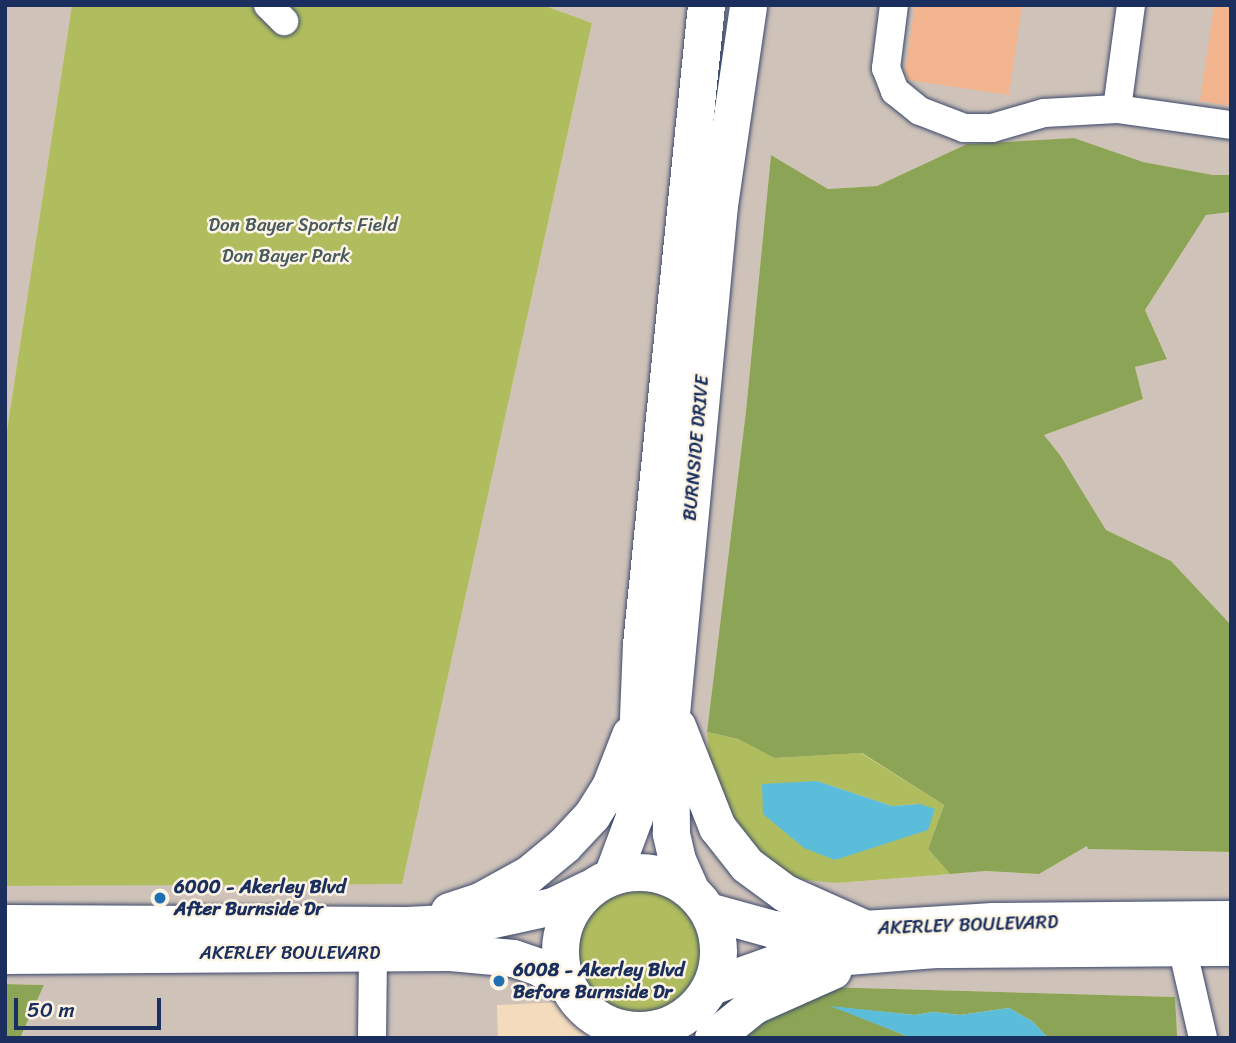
<!DOCTYPE html>
<style>
body{margin:0}
#map{position:relative;width:1236px;height:1043px;overflow:hidden;background:#f3dbbc;font-family:Sriracha,sans-serif}
div>[style]{position:absolute}
.industrial>*{inset:0;background:#cec2b9}
.green>*{inset:0;background:#b0bd5f}
.round{border-radius:50%}
.forest>*{inset:0;background:#8ca456}
.water>*{inset:0;background:#5bbdd9}
.building>*{inset:0;background:#f2b590}
.roads{filter:drop-shadow(0 0 2px #3b496c) drop-shadow(0 0 2px #3b496c)}
.minor>*{height:28px;margin:-14px;padding:0 14px;transform-origin:14px;border-radius:14px;background:#fff}
.major>*{height:37px;margin:-18.5px;padding:0 18.5px;transform-origin:18.5px;border-radius:18.5px;background:#fff}
.major>.ring{margin:-18.5px;padding:0;box-sizing:content-box;background:none;border:37px solid #fff;border-radius:50%}
.dots>*{width:19px;height:19px;translate:-50% -50%;box-sizing:border-box;border:4px solid #fcf5e5;border-radius:50%}
span{translate:-50% -50%;white-space:nowrap;text-align:center;line-height:1.15;-webkit-text-stroke:5px #fcf5e5;paint-order:stroke}
.park-label{font-size:19px;color:#485a5e}
.street-label{font-size:19px;color:#1b2f5e}
.poi-label{font-size:19px;color:#1b2f5e;font-weight:700}
.left{translate:0 -50%;text-align:left}
.frame{position:absolute;inset:0;border:7px solid #1b2f5e;pointer-events:none}
.scale{position:absolute;left:14px;top:998px;width:147px;height:32px;box-sizing:border-box;border:4px solid #1b2f5e;border-top:0;padding-left:9px;font-size:21px;line-height:24px;white-space:nowrap;color:#1b2f5e;-webkit-text-stroke:5px #fcf5e5;paint-order:stroke}
</style>
<div id="map">
<div class="industrial">
<i style="clip-path:polygon(5px 5px,72px 5px,5px 443px)"></i>
<i style="clip-path:polygon(543px 5px,1231px 5px,1231px 175px,1213px 175px,1143px 162px,1074px 138px,967px 144px,877px 186px,828px 189px,771px 155px,746px 411px,707px 732px,714px 830px,837px 883px,984px 871px,1039px 874px,1087px 846px,1089px 849px,1231px 852px,1231px 1038px,1177px 1038px,1175px 997px,717px 984px,629px 999px,497px 1005px,498px 1038px,20px 1038px,44px 985px,5px 984px,5px 886px,402px 883px,592px 23px)"></i>
<i style="clip-path:polygon(1231px 212px,1231px 625px,1171px 561px,1106px 530px,1060px 455px,1044px 435px,1143px 399px,1135px 367px,1167px 358px,1145px 310px,1206px 215px)"></i>
</div>
<div class="green">
<i style="clip-path:polygon(72px 5px,543px 5px,592px 23px,402px 884px,5px 886px,5px 443px)"></i>
<i style="clip-path:polygon(evenodd,707px 732px,738px 739px,774px 758px,861px 753px,944px 805px,928px 849px,950px 874px,837px 883px,752px 875px,714px 830px,707px 732px,817px 781px,892px 806px,920px 804px,872px 846px,835px 860px,817px 781px)"></i>
<i class="round" style="left:570px;top:888px;width:138px;height:138px"></i>
</div>
<div class="forest">
<i style="clip-path:polygon(1074px 138px,1143px 162px,1213px 175px,1231px 175px,1231px 212px,1206px 215px,1145px 310px,1167px 359px,1135px 367px,1143px 399px,1044px 435px,1060px 455px,1106px 530px,1171px 561px,1231px 625px,1231px 852px,1088px 849px,1087px 846px,1039px 874px,985px 871px,950px 874px,928px 849px,944px 805px,862px 753px,774px 758px,738px 739px,707px 732px,746px 411px,771px 155px,828px 189px,877px 186px,967px 144px)"></i>
<i style="clip-path:polygon(5px 984px,44px 985px,20px 1038px,5px 1038px)"></i>
<i style="clip-path:polygon(716px 984px,1175px 997px,1177px 1034px,1177px 1038px,1048px 1038px,1032px 1021px,1009px 1008px,960px 1015px,933px 1012px,915px 1015px,834px 1007px,912px 1038px,704px 1038px)"></i>
</div>
<div class="water">
<i style="clip-path:polygon(817px 781px,892px 806px,920px 804px,935px 809px,928px 830px,835px 860px,804px 848px,763px 814px,762px 784px)"></i>
<i style="clip-path:polygon(830px 1006px,915px 1015px,933px 1012px,960px 1015px,1009px 1008px,1032px 1021px,1048px 1038px,912px 1038px)"></i>
</div>
<div class="building">
<i style="clip-path:polygon(915px 5px,1022px 5px,1009px 95px,908px 80px,905px 71px)"></i>
<i style="clip-path:polygon(1214px 5px,1231px 5px,1231px 106px,1200px 101px)"></i>
</div>
<div class="roads">
<div class="minor">
<i style="left:268px;top:5px;width:23px;rotate:45deg"></i>
<i style="left:894px;top:5px;width:64px;rotate:97.2deg"></i>
<i style="left:886px;top:68px;width:25px;rotate:69deg"></i>
<i style="left:895px;top:91px;width:32px;rotate:39deg"></i>
<i style="left:920px;top:111px;width:47px;rotate:21.1deg"></i>
<i style="left:964px;top:128px;width:28px"></i>
<i style="left:992px;top:128px;width:54px;rotate:-16.1deg"></i>
<i style="left:1044px;top:113px;width:73px;rotate:-3.1deg"></i>
<i style="left:1131px;top:5px;width:105px;rotate:97.7deg"></i>
<i style="left:1117px;top:109px;width:115px;rotate:8deg"></i>
<i style="left:1182px;top:947px;width:93px;rotate:77deg"></i>
<i style="left:372px;top:1038px;width:85px;rotate:-89.3deg"></i>
</div>
<div class="major">
<i style="left:677px;top:726px;width:109px;rotate:68.4deg"></i>
<i style="left:717px;top:827px;width:48px;rotate:51.7deg"></i>
<i style="left:747px;top:865px;width:47px;rotate:36.4deg"></i>
<i style="left:785px;top:893px;width:81px;rotate:24deg"></i>
<i class="ring" style="left:560px;top:872px;width:121px;height:121px"></i>
<i style="left:612px;top:876px;width:63px;rotate:-69.6deg"></i>
<i style="left:634px;top:817px;width:173px;rotate:-87.7deg"></i>
<i style="left:641px;top:644px;width:642px;rotate:-84.19deg"></i>
<i style="left:690px;top:889px;width:32px;rotate:-114deg"></i>
<i style="left:677px;top:860px;width:28px;rotate:-103deg"></i>
<i style="left:671px;top:833px;width:109px;rotate:-90.5deg"></i>
<i style="left:670px;top:724px;width:521px;rotate:-84.61deg"></i>
<i style="left:719px;top:205px;width:202px;rotate:-81.7deg"></i>
<i style="left:449px;top:911px;width:33px;rotate:-18deg"></i>
<i style="left:480px;top:901px;width:56px;rotate:-28.9deg"></i>
<i style="left:529px;top:874px;width:45px;rotate:-39.6deg"></i>
<i style="left:564px;top:845px;width:41px;rotate:-47deg"></i>
<i style="left:592px;top:815px;width:36px;rotate:-58deg"></i>
<i style="left:611px;top:784px;width:53px;rotate:-68.8deg"></i>
<i style="left:708px;top:911px;width:67px;rotate:15.5deg"></i>
<i style="left:773px;top:929px;width:41px;rotate:4.2deg"></i>
<i style="left:814px;top:932px;width:179px;rotate:-3.5deg"></i>
<i style="left:993px;top:921px;width:238px;rotate:-0.5deg"></i>
<i style="left:5px;top:923px;width:402px;rotate:0.3deg"></i>
<i style="left:407px;top:925px;width:77px;rotate:-3deg"></i>
<i style="left:484px;top:921px;width:71px;rotate:-12.3deg"></i>
<i style="left:553px;top:906px;width:39px;rotate:-26deg"></i>
<i style="left:5px;top:955px;width:445px;rotate:-0.4deg"></i>
<i style="left:450px;top:952px;width:63px;rotate:5.4deg"></i>
<i style="left:513px;top:958px;width:28px;rotate:19deg"></i>
<i style="left:539px;top:967px;width:34px;rotate:34deg"></i>
<i style="left:711px;top:986px;width:63px;rotate:-19.6deg"></i>
<i style="left:770px;top:965px;width:52px;rotate:-7.7deg"></i>
<i style="left:822px;top:958px;width:113px;rotate:-4.6deg"></i>
<i style="left:935px;top:949px;width:296px;rotate:-0.4deg"></i>
<i style="left:713px;top:1038px;width:53px;rotate:-38.8deg"></i>
<i style="left:754px;top:1005px;width:86px;rotate:-23.9deg"></i>
</div>
</div>
<div class="dots">
<i style="left:160px;top:898px;background:#1f6fb2"></i>
<i style="left:499px;top:981px;background:#1f6fb2"></i>
</div>
<div class="park-label">
<span style="left:303px;top:225px">Don Bayer Sports Field</span>
<span style="left:286px;top:256px">Don Bayer Park</span>
</div>
<div class="street-label">
<span style="left:696px;top:448px;rotate:-85deg">BURNSIDE DRIVE</span>
<span style="left:968px;top:925px;rotate:-2deg">AKERLEY BOULEVARD</span>
<span style="left:290px;top:953px">AKERLEY BOULEVARD</span>
</div>
<div class="poi-label">
<span class="left" style="left:174px;top:898px">6000 - Akerley Blvd<br>After Burnside Dr</span>
<span class="left" style="left:513px;top:981px">6008 - Akerley Blvd<br>Before Burnside Dr</span>
</div>
<div class="frame"></div>
<div class="scale">50 m</div>
</div>
